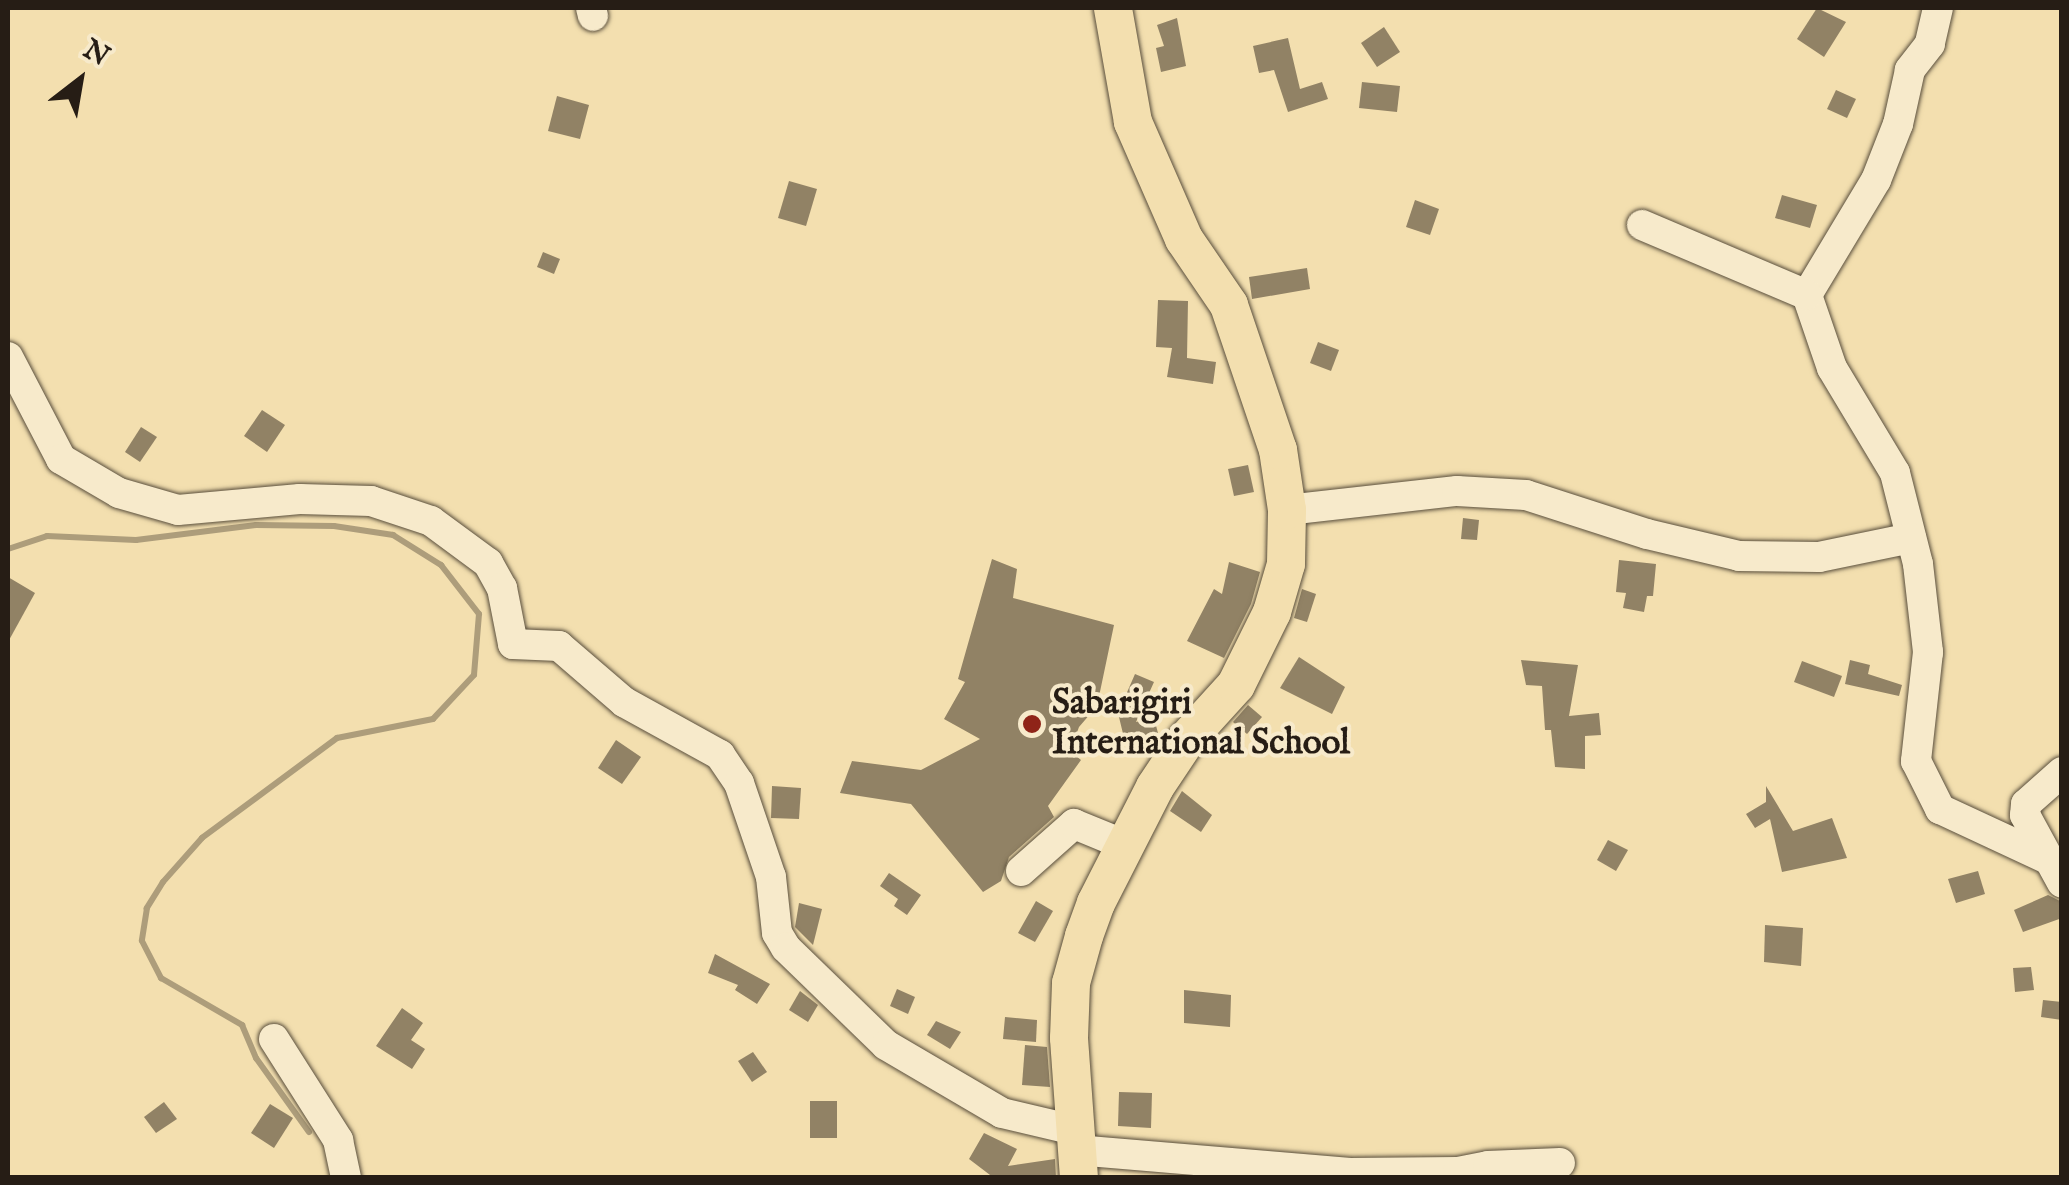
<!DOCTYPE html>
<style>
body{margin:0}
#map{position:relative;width:2069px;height:1185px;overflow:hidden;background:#f3dfaf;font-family:"IM FELL English",serif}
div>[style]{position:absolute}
.stream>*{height:6px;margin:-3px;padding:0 3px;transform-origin:3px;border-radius:3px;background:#ad9d7b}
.building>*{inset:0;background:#918265}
.roads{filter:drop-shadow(0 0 2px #594e3c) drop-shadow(0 0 2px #594e3c)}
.minor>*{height:30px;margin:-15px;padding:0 15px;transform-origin:15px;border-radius:15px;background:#f7eacb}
.major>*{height:38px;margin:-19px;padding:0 19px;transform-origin:19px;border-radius:19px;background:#f3dfaf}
.dots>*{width:28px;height:28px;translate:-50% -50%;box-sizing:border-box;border:5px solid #f7eacb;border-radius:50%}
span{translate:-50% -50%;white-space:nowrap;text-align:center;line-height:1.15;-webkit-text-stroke:8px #f7eacb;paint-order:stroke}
.poi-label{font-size:35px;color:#261d15;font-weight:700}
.left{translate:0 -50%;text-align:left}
.frame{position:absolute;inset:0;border:10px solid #261d15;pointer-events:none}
.north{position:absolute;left:30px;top:30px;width:100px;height:100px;-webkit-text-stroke:8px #f7eacb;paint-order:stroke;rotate:31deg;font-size:28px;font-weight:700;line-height:40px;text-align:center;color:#261d15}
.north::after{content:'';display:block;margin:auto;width:35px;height:45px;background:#261d15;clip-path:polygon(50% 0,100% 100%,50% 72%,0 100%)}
</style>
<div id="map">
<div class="stream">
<i style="left:8px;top:549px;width:41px;rotate:-18.4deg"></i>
<i style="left:47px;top:536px;width:89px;rotate:2.6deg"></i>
<i style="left:136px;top:540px;width:121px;rotate:-7.1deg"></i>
<i style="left:256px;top:525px;width:78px;rotate:0.7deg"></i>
<i style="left:334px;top:526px;width:60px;rotate:8.7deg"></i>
<i style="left:393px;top:535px;width:57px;rotate:32deg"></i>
<i style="left:441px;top:565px;width:62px;rotate:52.2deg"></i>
<i style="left:479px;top:614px;width:61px;rotate:94.7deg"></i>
<i style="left:474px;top:675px;width:60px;rotate:133deg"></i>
<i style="left:433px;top:719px;width:98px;rotate:168.8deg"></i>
<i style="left:337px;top:738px;width:168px;rotate:143.5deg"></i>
<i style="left:202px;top:838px;width:59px;rotate:131.6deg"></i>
<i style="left:163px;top:882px;width:31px;rotate:122deg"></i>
<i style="left:147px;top:908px;width:33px;rotate:99deg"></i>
<i style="left:142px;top:941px;width:42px;rotate:62.8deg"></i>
<i style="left:161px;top:978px;width:94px;rotate:30.1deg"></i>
<i style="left:242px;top:1025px;width:36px;rotate:67deg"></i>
<i style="left:256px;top:1058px;width:91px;rotate:54.4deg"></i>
</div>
<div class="building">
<i style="clip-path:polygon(1817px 8px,1846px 22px,1824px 57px,1797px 39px)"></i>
<i style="clip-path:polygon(1177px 18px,1186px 66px,1161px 72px,1156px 48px,1164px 46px,1157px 25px)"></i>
<i style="clip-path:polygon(1384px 27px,1400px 52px,1377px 67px,1361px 43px)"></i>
<i style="clip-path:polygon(1288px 38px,1300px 89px,1322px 82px,1328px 99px,1288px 112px,1274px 70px,1259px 73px,1253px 46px)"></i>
<i style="clip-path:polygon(1362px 82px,1400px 86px,1397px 112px,1359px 108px)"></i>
<i style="clip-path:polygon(1836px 90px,1856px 99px,1847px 118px,1827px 109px)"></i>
<i style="clip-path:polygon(557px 96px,589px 105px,580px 139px,548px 131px)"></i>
<i style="clip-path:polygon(789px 181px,817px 189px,806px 226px,778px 218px)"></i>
<i style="clip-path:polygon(1782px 195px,1817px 205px,1810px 228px,1775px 218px)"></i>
<i style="clip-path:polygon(1415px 200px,1439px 209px,1430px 235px,1406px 227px)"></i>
<i style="clip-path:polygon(543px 252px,560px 259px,554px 274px,537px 267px)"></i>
<i style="clip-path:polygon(1307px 268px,1310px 289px,1252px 299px,1249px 277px)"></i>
<i style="clip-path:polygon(1158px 300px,1188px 301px,1187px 358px,1216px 362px,1213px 384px,1167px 377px,1172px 348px,1156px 347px)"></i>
<i style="clip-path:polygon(1318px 342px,1339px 350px,1331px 371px,1310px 363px)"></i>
<i style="clip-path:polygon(262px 410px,285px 425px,267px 452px,244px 436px)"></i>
<i style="clip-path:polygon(141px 427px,157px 437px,140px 462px,125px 452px)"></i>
<i style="clip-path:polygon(1248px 465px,1254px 492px,1234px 496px,1228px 469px)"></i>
<i style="clip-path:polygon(1463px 518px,1479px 520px,1477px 540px,1461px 539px)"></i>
<i style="clip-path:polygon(992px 559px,1017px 569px,1013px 598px,1114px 625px,1097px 706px,1079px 727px,1070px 751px,1081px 760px,1048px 806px,1054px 817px,1009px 857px,1001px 881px,983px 892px,911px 804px,840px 793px,852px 761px,921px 770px,980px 739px,944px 719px,965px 682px,958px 679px)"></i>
<i style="clip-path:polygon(1619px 560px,1656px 564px,1653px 596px,1647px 596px,1644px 612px,1623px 608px,1626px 593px,1616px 592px)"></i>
<i style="clip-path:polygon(1229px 562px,1260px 572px,1251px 604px,1224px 658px,1187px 641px,1214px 589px,1222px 594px)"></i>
<i style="clip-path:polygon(8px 577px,35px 593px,8px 642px)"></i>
<i style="clip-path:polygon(1302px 589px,1316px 594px,1307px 622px,1294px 618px)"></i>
<i style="clip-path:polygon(1299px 657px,1345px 687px,1332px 714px,1280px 688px)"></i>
<i style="clip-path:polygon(1521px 660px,1578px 665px,1569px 716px,1599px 713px,1601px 735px,1585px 736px,1585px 769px,1555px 767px,1551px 730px,1545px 730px,1542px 686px,1526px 685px)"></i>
<i style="clip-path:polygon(1850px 660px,1870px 665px,1868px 674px,1902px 685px,1899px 696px,1845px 684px)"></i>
<i style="clip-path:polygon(1802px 661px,1842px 676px,1834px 697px,1794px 682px)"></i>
<i style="clip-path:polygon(1135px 674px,1154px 682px,1136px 722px,1154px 718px,1158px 733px,1129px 740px,1126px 746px,1118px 713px)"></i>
<i style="clip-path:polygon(1248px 705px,1262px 717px,1247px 734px,1233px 722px)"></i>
<i style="clip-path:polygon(616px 740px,641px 757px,622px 784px,598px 768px)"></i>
<i style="clip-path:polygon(772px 786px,801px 788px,799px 819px,771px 818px)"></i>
<i style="clip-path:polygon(1766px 786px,1793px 831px,1832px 818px,1847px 858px,1782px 872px,1770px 819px,1755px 828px,1746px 814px,1766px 802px)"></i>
<i style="clip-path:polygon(1182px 791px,1212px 815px,1201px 832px,1170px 811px)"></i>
<i style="clip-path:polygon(1608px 840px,1628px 850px,1616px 871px,1597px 860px)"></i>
<i style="clip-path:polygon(1978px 871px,1985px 894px,1956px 903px,1948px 879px)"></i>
<i style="clip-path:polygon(889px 873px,921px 895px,907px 915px,894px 906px,898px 899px,880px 886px)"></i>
<i style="clip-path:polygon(2048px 895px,2062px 902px,2062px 918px,2023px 932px,2014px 910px)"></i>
<i style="clip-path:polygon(1036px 901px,1053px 911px,1035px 942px,1018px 933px)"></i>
<i style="clip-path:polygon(799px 903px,822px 909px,813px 945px,795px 927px)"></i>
<i style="clip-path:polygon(1765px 925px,1803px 928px,1801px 966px,1764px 962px)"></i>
<i style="clip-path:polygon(715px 954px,770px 984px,757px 1004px,735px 990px,738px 985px,708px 973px)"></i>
<i style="clip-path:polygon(2031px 967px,2034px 990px,2015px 992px,2013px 968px)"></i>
<i style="clip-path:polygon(897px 989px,915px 997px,908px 1014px,890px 1006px)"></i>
<i style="clip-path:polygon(1184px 990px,1231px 995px,1230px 1027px,1184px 1023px)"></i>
<i style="clip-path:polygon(800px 991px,818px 1005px,808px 1022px,789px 1010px)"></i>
<i style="clip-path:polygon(2043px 1000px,2062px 1002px,2062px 1020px,2041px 1017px)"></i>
<i style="clip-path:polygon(402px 1008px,423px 1023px,411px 1040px,425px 1049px,412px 1069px,376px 1046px)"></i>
<i style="clip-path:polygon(1005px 1017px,1037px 1020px,1036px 1042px,1003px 1039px)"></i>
<i style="clip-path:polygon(936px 1021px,961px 1032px,950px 1049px,927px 1035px)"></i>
<i style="clip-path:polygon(1025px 1045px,1047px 1047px,1050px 1087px,1022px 1085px)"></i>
<i style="clip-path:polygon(753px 1052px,767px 1072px,752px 1082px,738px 1061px)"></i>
<i style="clip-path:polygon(1119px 1092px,1152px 1093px,1151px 1128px,1118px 1126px)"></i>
<i style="clip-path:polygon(810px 1101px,837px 1101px,837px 1138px,810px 1138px)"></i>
<i style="clip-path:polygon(164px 1102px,177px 1119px,156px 1133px,144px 1117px)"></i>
<i style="clip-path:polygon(270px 1104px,293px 1118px,274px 1148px,251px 1133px)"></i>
<i style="clip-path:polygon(984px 1133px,1017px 1149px,1008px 1166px,1055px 1159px,1056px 1178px,994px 1178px,969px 1159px)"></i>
</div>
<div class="roads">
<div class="minor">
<i style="left:591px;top:8px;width:8px;rotate:76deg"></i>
<i style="left:1938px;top:8px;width:37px;rotate:103deg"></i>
<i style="left:1930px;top:44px;width:33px;rotate:128deg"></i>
<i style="left:1910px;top:70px;width:55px;rotate:102.5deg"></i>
<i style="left:1898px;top:124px;width:60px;rotate:111.4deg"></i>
<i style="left:1876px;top:180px;width:134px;rotate:121deg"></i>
<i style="left:1807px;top:295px;width:77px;rotate:71.1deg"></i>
<i style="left:1832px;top:368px;width:122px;rotate:59deg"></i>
<i style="left:1895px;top:473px;width:94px;rotate:75.8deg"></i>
<i style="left:1918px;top:564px;width:89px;rotate:83.5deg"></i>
<i style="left:1928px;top:652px;width:110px;rotate:96.3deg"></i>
<i style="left:1916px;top:761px;width:54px;rotate:63.4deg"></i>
<i style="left:1940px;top:809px;width:123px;rotate:24.9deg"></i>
<i style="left:1642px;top:225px;width:179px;rotate:23deg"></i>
<i style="left:8px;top:357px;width:115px;rotate:62.5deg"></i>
<i style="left:61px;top:459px;width:67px;rotate:30.4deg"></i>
<i style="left:119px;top:493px;width:61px;rotate:16.1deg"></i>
<i style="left:178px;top:510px;width:122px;rotate:-5.2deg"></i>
<i style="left:300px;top:499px;width:71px;rotate:1.6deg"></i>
<i style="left:371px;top:501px;width:63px;rotate:18.4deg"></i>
<i style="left:431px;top:521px;width:71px;rotate:36.4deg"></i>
<i style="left:488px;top:563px;width:29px;rotate:61deg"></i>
<i style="left:502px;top:588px;width:57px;rotate:78.9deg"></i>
<i style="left:513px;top:644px;width:46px;rotate:2.5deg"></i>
<i style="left:559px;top:646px;width:86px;rotate:40.7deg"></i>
<i style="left:624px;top:702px;width:110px;rotate:28.9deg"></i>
<i style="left:720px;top:755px;width:34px;rotate:56deg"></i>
<i style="left:739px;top:783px;width:99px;rotate:71.2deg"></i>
<i style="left:771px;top:877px;width:56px;rotate:83.9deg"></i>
<i style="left:777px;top:933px;width:17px;rotate:59deg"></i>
<i style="left:786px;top:948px;width:139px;rotate:44.1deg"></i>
<i style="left:886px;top:1045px;width:134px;rotate:30.4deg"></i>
<i style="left:1002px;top:1113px;width:74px;rotate:13.3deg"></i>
<i style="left:1287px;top:510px;width:171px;rotate:-6.4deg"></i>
<i style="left:1457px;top:491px;width:69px;rotate:3.3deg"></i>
<i style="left:1526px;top:495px;width:127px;rotate:17.9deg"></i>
<i style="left:1647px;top:534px;width:95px;rotate:13.4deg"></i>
<i style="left:1739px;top:556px;width:80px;rotate:0.7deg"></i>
<i style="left:1819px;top:557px;width:94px;rotate:-11.7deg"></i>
<i style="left:2062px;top:772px;width:48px;rotate:138.4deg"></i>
<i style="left:2026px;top:804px;width:11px;rotate:95deg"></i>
<i style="left:2025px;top:815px;width:77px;rotate:61.4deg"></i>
<i style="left:1021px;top:871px;width:71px;rotate:-41.6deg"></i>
<i style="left:1074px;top:824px;width:55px;rotate:22.4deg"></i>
<i style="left:274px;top:1039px;width:120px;rotate:57.6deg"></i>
<i style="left:338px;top:1140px;width:39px;rotate:78deg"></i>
<i style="left:1076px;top:1150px;width:275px;rotate:4.8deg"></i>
<i style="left:1350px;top:1173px;width:108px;rotate:-0.5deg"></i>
<i style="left:1458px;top:1172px;width:7px;rotate:63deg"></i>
<i style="left:1458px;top:1172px;width:31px;rotate:-11deg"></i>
<i style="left:1488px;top:1166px;width:72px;rotate:-2.4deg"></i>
</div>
<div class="major">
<i style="left:1079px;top:1178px;width:140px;rotate:-94.1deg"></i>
<i style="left:1069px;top:1038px;width:55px;rotate:-87.9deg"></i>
<i style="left:1071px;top:983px;width:49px;rotate:-74.5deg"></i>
<i style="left:1084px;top:936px;width:35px;rotate:-70deg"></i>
<i style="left:1096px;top:903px;width:130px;rotate:-63deg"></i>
<i style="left:1155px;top:787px;width:58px;rotate:-56.3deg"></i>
<i style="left:1187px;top:739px;width:73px;rotate:-47.8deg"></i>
<i style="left:1236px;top:685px;width:81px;rotate:-63.7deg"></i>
<i style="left:1272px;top:612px;width:50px;rotate:-73.7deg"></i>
<i style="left:1286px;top:564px;width:54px;rotate:-88.9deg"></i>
<i style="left:1287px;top:510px;width:61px;rotate:-98.5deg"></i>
<i style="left:1278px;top:450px;width:153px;rotate:-108.7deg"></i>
<i style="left:1229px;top:305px;width:80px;rotate:-124.3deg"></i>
<i style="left:1184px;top:239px;width:128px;rotate:-113.6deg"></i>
<i style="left:1133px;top:122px;width:116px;rotate:-100deg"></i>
</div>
</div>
<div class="dots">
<i style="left:1032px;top:724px;background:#8f2418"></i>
</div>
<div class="poi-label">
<span class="left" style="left:1052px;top:724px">Sabarigiri<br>International School</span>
</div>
<div class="frame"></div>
<div class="north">N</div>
</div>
